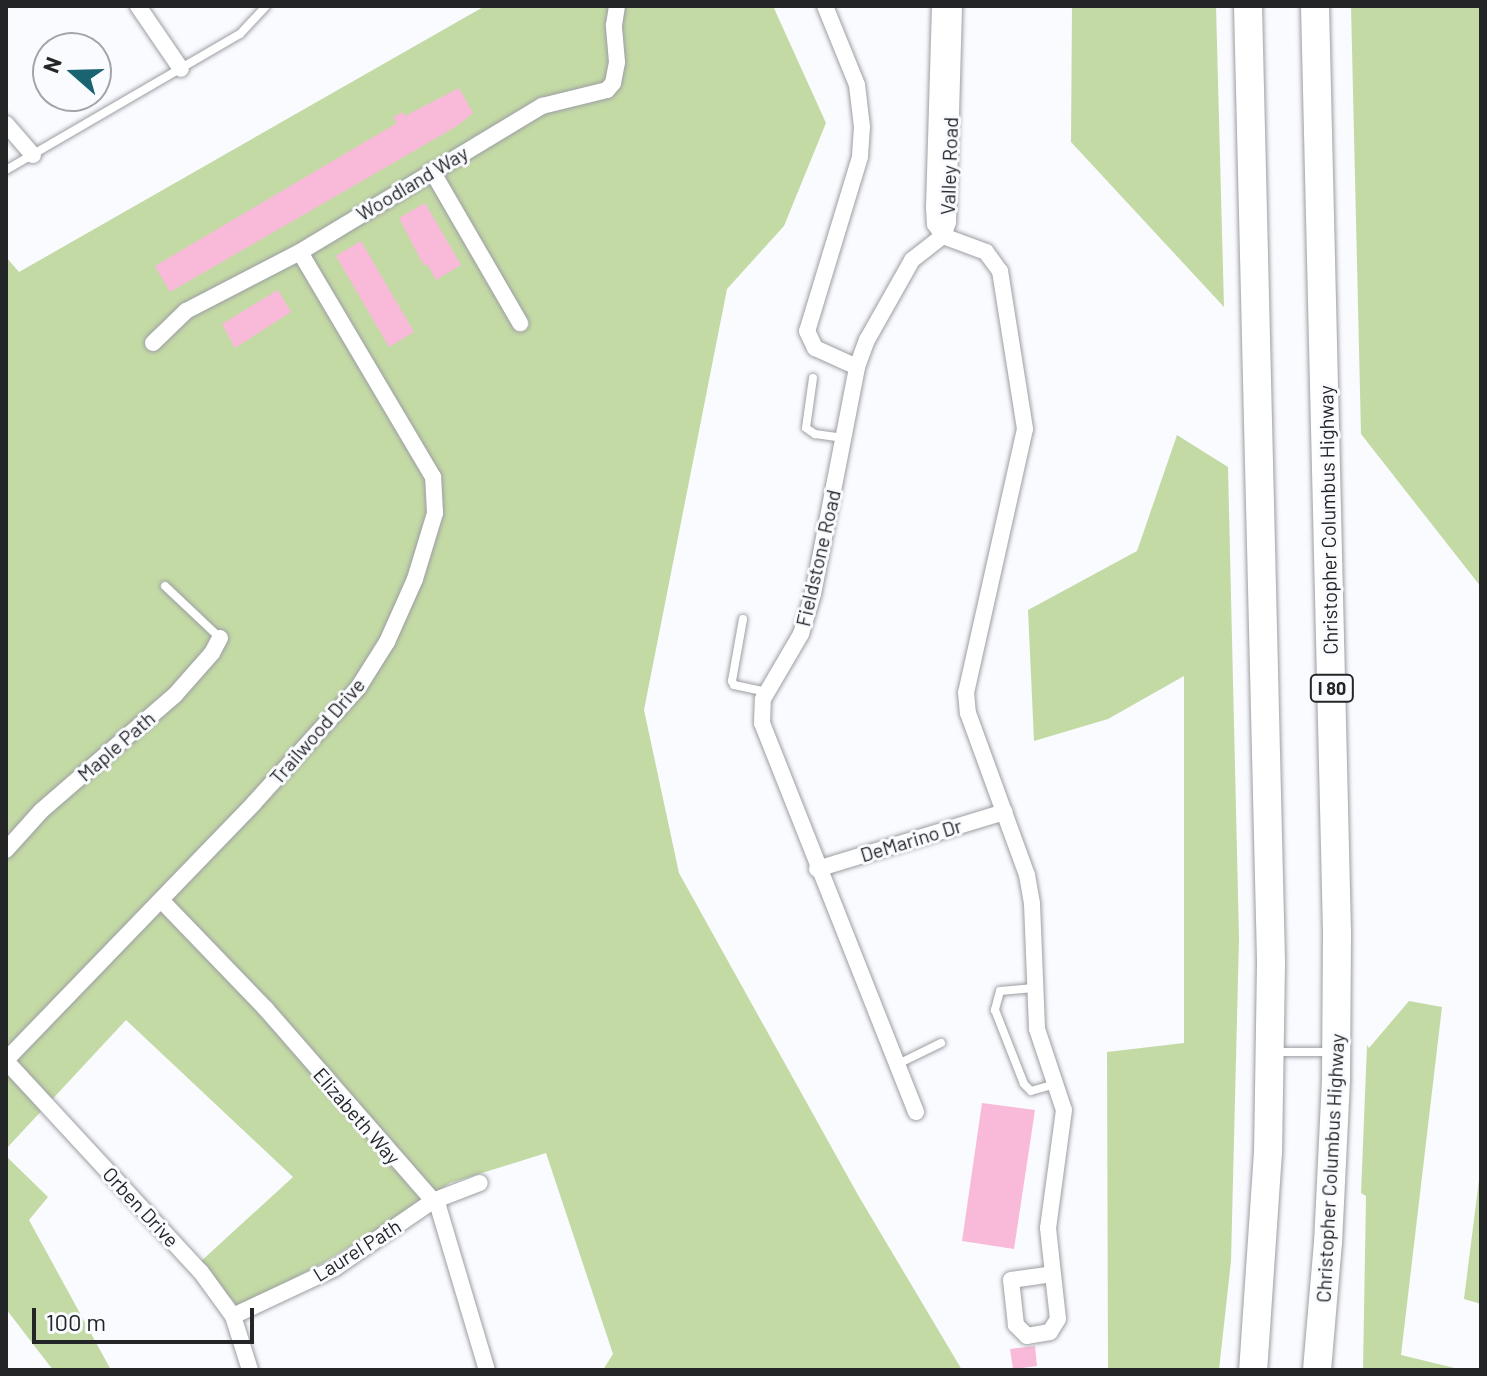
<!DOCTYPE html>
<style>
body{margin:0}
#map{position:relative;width:1487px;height:1376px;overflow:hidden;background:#f9fbff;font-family:Barlow,sans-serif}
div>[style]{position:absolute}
.green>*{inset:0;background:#c4daa5}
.building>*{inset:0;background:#f9b9d9}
.roads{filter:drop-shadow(0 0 2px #9c9ea2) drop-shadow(0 0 2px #9c9ea2)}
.service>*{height:8px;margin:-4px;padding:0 4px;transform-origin:4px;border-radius:4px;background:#fff}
.minor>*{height:16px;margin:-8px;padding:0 8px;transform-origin:8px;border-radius:8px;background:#fff}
.motorway>*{height:28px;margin:-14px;padding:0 14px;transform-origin:14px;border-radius:14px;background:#fff}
span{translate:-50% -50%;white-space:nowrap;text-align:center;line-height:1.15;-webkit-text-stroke:6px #f9fbff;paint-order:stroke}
.shield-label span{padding:2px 6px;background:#f9fbff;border:2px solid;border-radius:6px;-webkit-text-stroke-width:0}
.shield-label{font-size:18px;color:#242527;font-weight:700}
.street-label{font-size:20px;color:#242527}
.frame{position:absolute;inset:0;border:8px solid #242527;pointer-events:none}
.north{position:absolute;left:32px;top:32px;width:80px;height:80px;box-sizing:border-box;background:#f9fbff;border:2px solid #a4a5a9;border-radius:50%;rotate:290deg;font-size:22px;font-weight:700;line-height:32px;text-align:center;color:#242527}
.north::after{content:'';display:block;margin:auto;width:28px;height:36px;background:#1a6371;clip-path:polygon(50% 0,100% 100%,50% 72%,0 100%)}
.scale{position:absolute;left:32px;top:1308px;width:222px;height:36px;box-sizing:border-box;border:4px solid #242527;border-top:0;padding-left:10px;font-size:24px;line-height:28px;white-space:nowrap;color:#242527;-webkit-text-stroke:6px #f9fbff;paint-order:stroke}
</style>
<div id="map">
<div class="green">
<i style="clip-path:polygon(485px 6px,773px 6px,826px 123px,784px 226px,727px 289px,644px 710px,679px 873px,858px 1195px,962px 1370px,603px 1370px,613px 1354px,546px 1153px,450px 1183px,328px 1260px,239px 1308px,199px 1263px,293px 1177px,126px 1020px,6px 1149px,6px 257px,19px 272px)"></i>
<i style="clip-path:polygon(1072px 6px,1216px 6px,1224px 307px,1071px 142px)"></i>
<i style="clip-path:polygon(1351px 6px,1481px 6px,1481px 587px,1361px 434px)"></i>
<i style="clip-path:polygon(1177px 435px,1228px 467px,1239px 938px,1231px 1261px,1219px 1370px,1108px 1370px,1107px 1052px,1184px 1043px,1184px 676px,1108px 719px,1034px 741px,1028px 610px,1137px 551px)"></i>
<i style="clip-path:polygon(1409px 1001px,1442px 1007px,1401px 1355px,1463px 1370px,1363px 1370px,1366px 1196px,1361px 1193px,1367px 1045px,1369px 1048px)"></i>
<i style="clip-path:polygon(6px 1156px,48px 1197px,29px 1220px,111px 1370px,53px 1370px,6px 1309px)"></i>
<i style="clip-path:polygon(1481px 1164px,1481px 1304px,1464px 1299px)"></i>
</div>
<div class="building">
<i style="clip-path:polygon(459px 88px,473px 113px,457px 126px,170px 292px,155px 266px,397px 123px,393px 117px,403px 112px,405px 116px)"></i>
<i style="clip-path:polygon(425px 203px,461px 265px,436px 280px,427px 264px,424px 266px,399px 218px)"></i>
<i style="clip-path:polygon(361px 241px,414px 332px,389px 347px,336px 256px)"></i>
<i style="clip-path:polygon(278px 290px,291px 312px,235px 348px,222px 324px)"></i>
<i style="clip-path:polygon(982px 1103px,1035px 1110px,1014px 1249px,962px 1241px)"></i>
<i style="clip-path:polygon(1035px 1346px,1037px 1366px,1013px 1369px,1010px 1349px)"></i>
</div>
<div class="roads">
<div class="service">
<i style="left:6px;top:170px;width:271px;rotate:-30.2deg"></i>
<i style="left:240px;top:34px;width:38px;rotate:-47deg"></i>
<i style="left:813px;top:378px;width:50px;rotate:98deg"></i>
<i style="left:806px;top:428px;width:11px;rotate:34deg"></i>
<i style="left:815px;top:434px;width:29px;rotate:8deg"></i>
<i style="left:165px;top:586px;width:76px;rotate:43.4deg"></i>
<i style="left:743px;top:619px;width:63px;rotate:100.1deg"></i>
<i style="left:732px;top:681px;width:4px;rotate:63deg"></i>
<i style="left:734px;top:685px;width:35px;rotate:12deg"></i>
<i style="left:1034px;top:988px;width:34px;rotate:175deg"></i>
<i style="left:1000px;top:991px;width:20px;rotate:105deg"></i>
<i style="left:995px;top:1010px;width:79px;rotate:68.6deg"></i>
<i style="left:1024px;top:1084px;width:10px;rotate:45deg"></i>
<i style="left:1031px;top:1091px;width:25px;rotate:-16deg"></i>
<i style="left:1274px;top:1052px;width:58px"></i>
<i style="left:898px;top:1064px;width:48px;rotate:-26deg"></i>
</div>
<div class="minor">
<i style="left:138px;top:6px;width:76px;rotate:55.7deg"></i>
<i style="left:825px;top:6px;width:85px;rotate:67.9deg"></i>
<i style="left:857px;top:85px;width:42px;rotate:83.2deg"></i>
<i style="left:862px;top:127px;width:30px;rotate:94deg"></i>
<i style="left:860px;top:157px;width:182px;rotate:106.9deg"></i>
<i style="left:807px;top:331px;width:19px;rotate:65deg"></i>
<i style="left:815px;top:348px;width:46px;rotate:24.3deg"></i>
<i style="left:940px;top:6px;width:201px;rotate:91.7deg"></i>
<i style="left:934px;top:207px;width:17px;rotate:87deg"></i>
<i style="left:935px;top:224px;width:14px;rotate:56deg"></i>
<i style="left:6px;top:124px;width:41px;rotate:48.9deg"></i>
<i style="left:432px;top:171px;width:176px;rotate:59.9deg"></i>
<i style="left:943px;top:236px;width:46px;rotate:20.4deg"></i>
<i style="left:986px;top:252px;width:24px;rotate:54deg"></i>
<i style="left:1000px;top:271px;width:160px;rotate:81deg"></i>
<i style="left:1025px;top:429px;width:270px;rotate:102.6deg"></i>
<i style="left:966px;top:692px;width:21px;rotate:85deg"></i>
<i style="left:968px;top:713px;width:172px;rotate:70deg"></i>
<i style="left:1027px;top:875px;width:29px;rotate:80deg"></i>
<i style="left:1032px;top:904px;width:125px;rotate:87.7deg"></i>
<i style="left:1037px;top:1029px;width:85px;rotate:71.6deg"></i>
<i style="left:1064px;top:1110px;width:119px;rotate:97.7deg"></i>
<i style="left:1048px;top:1228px;width:46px;rotate:83.8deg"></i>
<i style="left:1053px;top:1274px;width:45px;rotate:83.7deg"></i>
<i style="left:1058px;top:1319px;width:15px;rotate:122deg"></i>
<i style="left:1050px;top:1332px;width:23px;rotate:170deg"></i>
<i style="left:1027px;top:1336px;width:16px;rotate:-135deg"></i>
<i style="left:1016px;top:1325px;width:45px;rotate:-96.3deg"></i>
<i style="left:1011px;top:1280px;width:42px;rotate:-8.1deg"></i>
<i style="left:943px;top:236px;width:15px;rotate:-70deg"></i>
<i style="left:948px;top:222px;width:216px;rotate:-88.4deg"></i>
<i style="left:153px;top:343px;width:46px;rotate:-44.1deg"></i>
<i style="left:186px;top:311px;width:128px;rotate:-27.4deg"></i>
<i style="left:300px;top:252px;width:283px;rotate:-31.1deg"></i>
<i style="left:542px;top:106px;width:67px;rotate:-13.8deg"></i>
<i style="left:607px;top:90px;width:9px;rotate:-49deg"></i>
<i style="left:613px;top:83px;width:21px;rotate:-79deg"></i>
<i style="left:617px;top:62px;width:37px;rotate:-95deg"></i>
<i style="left:614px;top:25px;width:19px;rotate:-81deg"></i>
<i style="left:6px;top:850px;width:52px;rotate:-48.1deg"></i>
<i style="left:41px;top:811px;width:177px;rotate:-40.9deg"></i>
<i style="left:175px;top:695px;width:56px;rotate:-48.6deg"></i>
<i style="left:212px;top:653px;width:17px;rotate:-62deg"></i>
<i style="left:817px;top:869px;width:196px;rotate:-16.9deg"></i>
<i style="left:161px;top:900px;width:151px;rotate:46.1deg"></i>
<i style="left:266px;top:1009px;width:262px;rotate:48.9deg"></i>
<i style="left:438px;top:1206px;width:171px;rotate:73.4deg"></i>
<i style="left:6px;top:1060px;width:357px;rotate:-46deg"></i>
<i style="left:254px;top:803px;width:155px;rotate:-47.9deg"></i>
<i style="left:358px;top:688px;width:54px;rotate:-57.8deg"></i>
<i style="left:387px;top:642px;width:69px;rotate:-66deg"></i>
<i style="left:415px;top:579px;width:69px;rotate:-73.1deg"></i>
<i style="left:435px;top:513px;width:36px;rotate:-93deg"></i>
<i style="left:433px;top:477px;width:261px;rotate:-120.6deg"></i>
<i style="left:6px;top:1061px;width:287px;rotate:47.3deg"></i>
<i style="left:201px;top:1272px;width:54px;rotate:54deg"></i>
<i style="left:233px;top:1316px;width:57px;rotate:72.5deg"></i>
<i style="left:916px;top:1112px;width:418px;rotate:-111.6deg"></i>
<i style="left:762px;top:723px;width:24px;rotate:-88deg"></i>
<i style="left:763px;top:699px;width:75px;rotate:-59.7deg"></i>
<i style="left:801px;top:634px;width:42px;rotate:-73.3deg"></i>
<i style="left:813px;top:594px;width:231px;rotate:-79deg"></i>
<i style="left:857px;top:367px;width:29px;rotate:-70deg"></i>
<i style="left:867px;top:340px;width:92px;rotate:-60.6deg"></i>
<i style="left:912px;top:260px;width:39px;rotate:-38deg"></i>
<i style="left:233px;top:1316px;width:113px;rotate:-25.2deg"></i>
<i style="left:335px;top:1268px;width:119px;rotate:-34.4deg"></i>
<i style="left:433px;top:1201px;width:50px;rotate:-21deg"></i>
</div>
<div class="motorway">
<i style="left:1248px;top:6px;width:958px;rotate:88.62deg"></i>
<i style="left:1271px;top:964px;width:188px;rotate:90.9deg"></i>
<i style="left:1268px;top:1152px;width:219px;rotate:93.9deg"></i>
<i style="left:1315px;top:6px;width:929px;rotate:88.64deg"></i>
<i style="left:1337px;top:935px;width:145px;rotate:90.4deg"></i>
<i style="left:1336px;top:1080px;width:162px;rotate:92.8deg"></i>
<i style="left:1328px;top:1242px;width:128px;rotate:94.9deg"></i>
</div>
</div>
<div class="shield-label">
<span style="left:1332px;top:688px">I 80</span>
</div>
<div class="street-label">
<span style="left:949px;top:166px;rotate:-88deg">Valley Road</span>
<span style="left:412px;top:183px;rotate:-31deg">Woodland Way</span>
<span style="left:1328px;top:520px;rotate:-91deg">Christopher Columbus Highway</span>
<span style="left:818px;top:558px;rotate:-77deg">Fieldstone Road</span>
<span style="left:317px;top:731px;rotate:-49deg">Trailwood Drive</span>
<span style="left:116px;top:746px;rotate:-41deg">Maple Path</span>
<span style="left:911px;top:840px;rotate:-17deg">DeMarino Dr</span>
<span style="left:357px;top:1116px;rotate:49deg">Elizabeth Way</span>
<span style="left:1330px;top:1168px;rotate:-87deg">Christopher Columbus Highway</span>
<span style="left:141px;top:1207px;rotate:47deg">Orben Drive</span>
<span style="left:357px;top:1250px;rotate:-32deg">Laurel Path</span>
</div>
<div class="frame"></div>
<div class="north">N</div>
<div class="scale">100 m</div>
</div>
